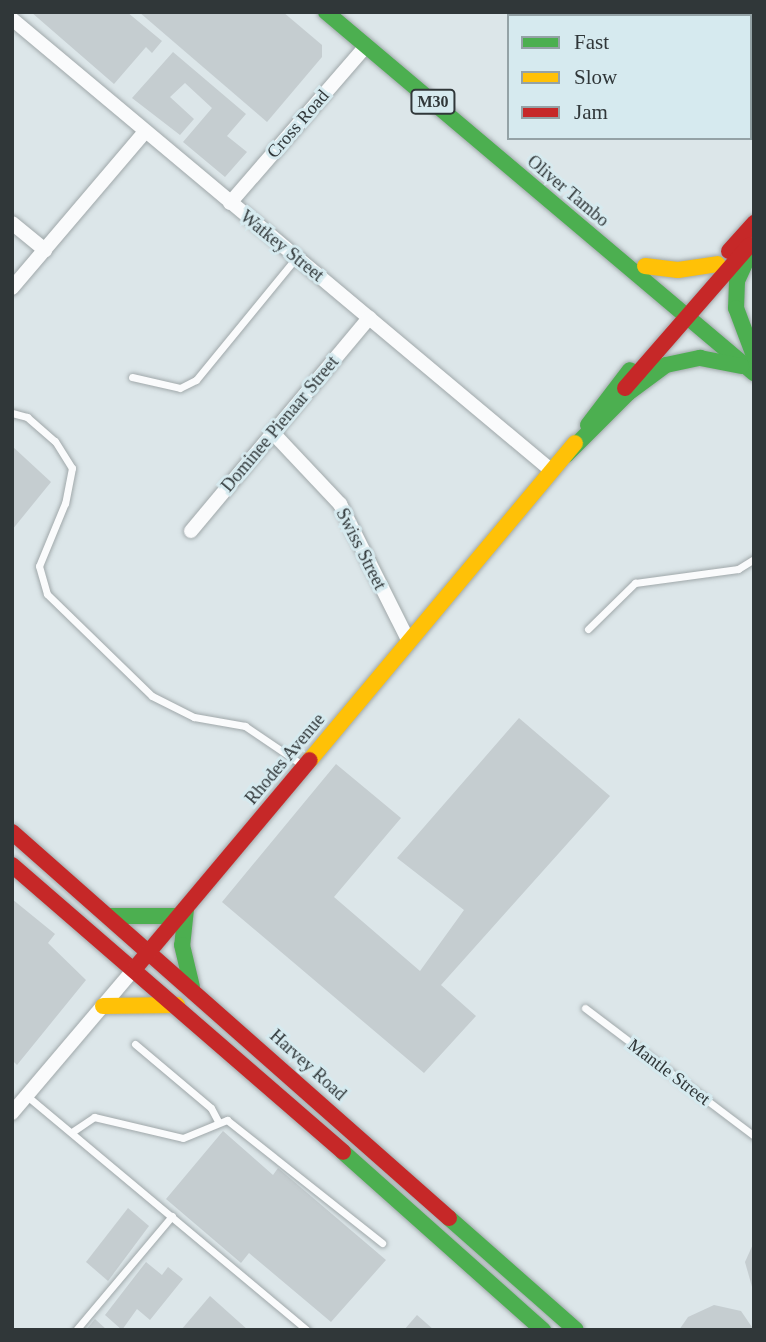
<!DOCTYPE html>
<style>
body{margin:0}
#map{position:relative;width:766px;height:1342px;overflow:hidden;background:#dce6e9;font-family:Georgia,serif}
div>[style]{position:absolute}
.building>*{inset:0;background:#c5cdd0}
.roads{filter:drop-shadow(0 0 2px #a0a8aa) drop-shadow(0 0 2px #a0a8aa)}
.lane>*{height:7px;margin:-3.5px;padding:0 3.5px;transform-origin:3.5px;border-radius:3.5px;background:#fafbfc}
.street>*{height:14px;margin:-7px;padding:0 7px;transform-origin:7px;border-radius:7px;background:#fafbfc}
.fast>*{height:16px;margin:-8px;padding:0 8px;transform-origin:8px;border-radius:8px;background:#4caf50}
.slow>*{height:16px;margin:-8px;padding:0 8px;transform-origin:8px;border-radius:8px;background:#ffc107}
.jam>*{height:16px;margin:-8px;padding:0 8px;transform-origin:8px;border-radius:8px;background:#c62828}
span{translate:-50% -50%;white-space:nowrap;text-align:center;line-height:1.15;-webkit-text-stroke:6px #d6eaef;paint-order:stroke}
.shield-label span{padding:2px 5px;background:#d6eaef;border:2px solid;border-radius:5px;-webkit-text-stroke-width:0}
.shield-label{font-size:16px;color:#303739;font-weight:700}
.street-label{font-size:18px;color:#303739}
.frame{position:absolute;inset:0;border:14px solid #303739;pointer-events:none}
.legend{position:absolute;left:507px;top:14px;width:245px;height:126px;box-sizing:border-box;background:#d6eaef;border:2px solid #94a2a6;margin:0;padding:9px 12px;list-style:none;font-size:21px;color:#303739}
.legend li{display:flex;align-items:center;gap:14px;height:35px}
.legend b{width:35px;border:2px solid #94a2a6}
</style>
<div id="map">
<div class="building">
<i style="clip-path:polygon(31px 12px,127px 12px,162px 41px,152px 53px,146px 47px,114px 84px)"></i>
<i style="clip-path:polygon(139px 12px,283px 12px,322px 45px,322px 57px,267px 122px)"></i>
<i style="clip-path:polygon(173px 52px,246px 114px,227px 136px,247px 152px,225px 177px,183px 142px,212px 108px,185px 83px,170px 97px,194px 119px,180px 135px,132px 98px)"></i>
<i style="clip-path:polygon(12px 446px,51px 482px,12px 530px)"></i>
<i style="clip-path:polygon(519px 718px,610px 796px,441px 985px,476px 1016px,424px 1073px,222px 902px,336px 764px,401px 818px,334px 897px,420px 971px,464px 910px,397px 858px)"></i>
<i style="clip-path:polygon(12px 899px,55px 934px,48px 943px,86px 980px,17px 1065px,12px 1060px)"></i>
<i style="clip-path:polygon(223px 1131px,273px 1175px,278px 1168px,386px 1260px,331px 1322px,249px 1253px,241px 1263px,166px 1199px)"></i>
<i style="clip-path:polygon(128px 1208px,149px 1226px,108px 1281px,86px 1262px)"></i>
<i style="clip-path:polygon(754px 1242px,754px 1294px,745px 1262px)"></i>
<i style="clip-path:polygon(146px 1262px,162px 1275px,168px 1267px,183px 1279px,150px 1320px,137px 1309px,122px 1330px,105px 1315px)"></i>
<i style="clip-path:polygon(210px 1296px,248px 1330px,181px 1330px)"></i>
<i style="clip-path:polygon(714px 1305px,741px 1311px,754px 1330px,679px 1330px,688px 1317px)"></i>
<i style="clip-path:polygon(417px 1315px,434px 1330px,404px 1330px)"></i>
<i style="clip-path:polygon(95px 1319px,107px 1330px,86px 1330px)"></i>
</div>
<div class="roads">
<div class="lane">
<i style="left:132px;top:377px;width:49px;rotate:12.9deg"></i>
<i style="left:180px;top:388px;width:18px;rotate:-27deg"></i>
<i style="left:196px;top:380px;width:158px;rotate:-50.7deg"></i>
<i style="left:12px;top:413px;width:16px;rotate:15deg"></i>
<i style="left:27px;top:417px;width:37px;rotate:41deg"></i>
<i style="left:55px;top:441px;width:32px;rotate:58deg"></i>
<i style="left:72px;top:468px;width:36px;rotate:101deg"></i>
<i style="left:65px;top:503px;width:68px;rotate:112.4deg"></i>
<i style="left:39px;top:566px;width:29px;rotate:74deg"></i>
<i style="left:47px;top:594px;width:146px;rotate:44.2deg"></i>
<i style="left:152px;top:696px;width:47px;rotate:26.6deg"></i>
<i style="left:194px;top:717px;width:52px;rotate:10deg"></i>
<i style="left:245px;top:726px;width:68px;rotate:34.2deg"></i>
<i style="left:588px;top:629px;width:66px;rotate:-44.4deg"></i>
<i style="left:635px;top:583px;width:104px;rotate:-7.7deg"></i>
<i style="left:738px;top:569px;width:19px;rotate:-32deg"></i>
<i style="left:585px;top:1008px;width:212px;rotate:37.1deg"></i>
<i style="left:135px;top:1044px;width:99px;rotate:40.1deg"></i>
<i style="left:211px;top:1108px;width:15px;rotate:62deg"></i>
<i style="left:27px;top:1096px;width:365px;rotate:39.9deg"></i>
<i style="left:72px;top:1132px;width:27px;rotate:-34deg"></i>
<i style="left:94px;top:1117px;width:91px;rotate:13.3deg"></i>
<i style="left:183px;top:1138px;width:48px;rotate:-22.2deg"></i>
<i style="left:227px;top:1120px;width:198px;rotate:38.4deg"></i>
<i style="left:76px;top:1330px;width:149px;rotate:-49.9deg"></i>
</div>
<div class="street">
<i style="left:716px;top:12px;width:6px;rotate:45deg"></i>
<i style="left:12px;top:19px;width:704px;rotate:39.93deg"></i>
<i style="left:750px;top:41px;width:5px;rotate:37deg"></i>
<i style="left:230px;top:203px;width:208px;rotate:-49.1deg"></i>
<i style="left:12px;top:223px;width:43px;rotate:39.3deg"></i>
<i style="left:12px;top:288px;width:205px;rotate:-49.6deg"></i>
<i style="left:273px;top:433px;width:98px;rotate:46.7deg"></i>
<i style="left:340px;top:504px;width:154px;rotate:63.4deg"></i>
<i style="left:191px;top:531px;width:278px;rotate:-50.1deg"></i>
<i style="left:12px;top:1113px;width:192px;rotate:-49.7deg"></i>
</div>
<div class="fast">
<i style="left:326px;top:12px;width:560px;rotate:40.15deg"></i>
<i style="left:754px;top:244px;width:41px;rotate:114.7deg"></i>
<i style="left:737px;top:281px;width:27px;rotate:92deg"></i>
<i style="left:736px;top:308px;width:51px;rotate:69.4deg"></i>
<i style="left:588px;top:425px;width:69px;rotate:-52.6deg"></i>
<i style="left:566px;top:455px;width:88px;rotate:-45deg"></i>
<i style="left:628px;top:393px;width:47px;rotate:-36.4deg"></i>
<i style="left:666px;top:365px;width:35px;rotate:-12deg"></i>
<i style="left:700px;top:358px;width:42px;rotate:11deg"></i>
<i style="left:186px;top:909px;width:36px;rotate:96deg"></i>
<i style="left:182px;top:945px;width:43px;rotate:76.6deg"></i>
<i style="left:111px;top:916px;width:68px"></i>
<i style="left:343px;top:1152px;width:268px;rotate:41.7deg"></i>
<i style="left:449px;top:1218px;width:169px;rotate:41.4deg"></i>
</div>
<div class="slow">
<i style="left:645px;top:266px;width:33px;rotate:7deg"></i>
<i style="left:678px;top:270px;width:40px;rotate:-8.5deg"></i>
<i style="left:310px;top:760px;width:413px;rotate:-50.1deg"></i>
<i style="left:103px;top:1006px;width:74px;rotate:-0.8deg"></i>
</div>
<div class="jam">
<i style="left:729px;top:251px;width:38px;rotate:-48deg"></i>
<i style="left:625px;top:388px;width:189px;rotate:-48.9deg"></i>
<i style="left:12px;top:832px;width:583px;rotate:41.45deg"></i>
<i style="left:12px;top:865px;width:438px;rotate:40.9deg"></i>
<i style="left:136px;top:967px;width:270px;rotate:-50deg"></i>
</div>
</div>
<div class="shield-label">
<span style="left:433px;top:102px">M30</span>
</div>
<div class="street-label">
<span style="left:298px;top:124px;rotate:-49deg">Cross Road</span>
<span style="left:568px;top:191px;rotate:40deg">Oliver Tambo</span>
<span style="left:282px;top:246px;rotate:39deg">Watkey Street</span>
<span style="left:280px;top:424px;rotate:-50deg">Dominee Pienaar Street</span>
<span style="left:361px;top:549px;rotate:63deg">Swiss Street</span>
<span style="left:285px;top:759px;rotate:-50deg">Rhodes Avenue</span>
<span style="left:308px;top:1065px;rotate:42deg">Harvey Road</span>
<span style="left:669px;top:1072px;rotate:37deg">Mantle Street</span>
</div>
<div class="frame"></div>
<ul class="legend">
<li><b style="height:9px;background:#4caf50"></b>Fast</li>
<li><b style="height:9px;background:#ffc107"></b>Slow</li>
<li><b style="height:9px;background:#c62828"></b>Jam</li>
</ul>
</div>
